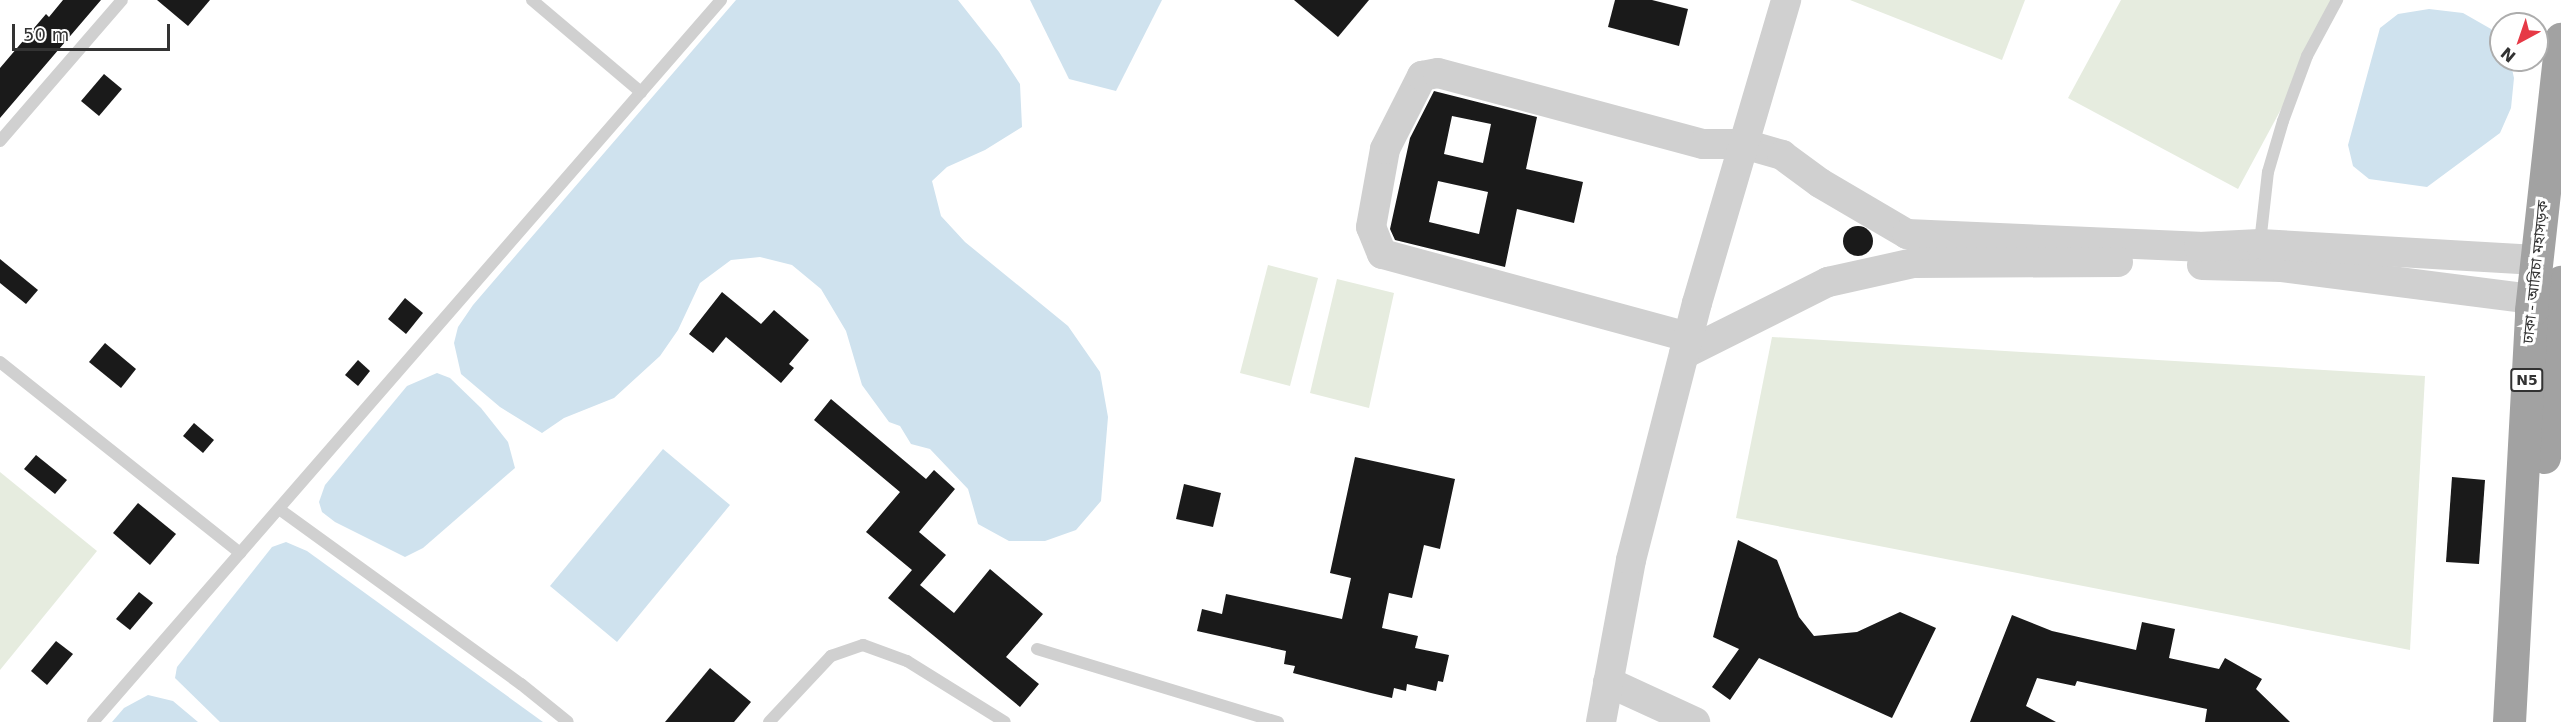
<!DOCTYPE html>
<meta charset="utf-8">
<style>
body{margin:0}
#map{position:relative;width:2561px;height:722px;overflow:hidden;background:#fff;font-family:"DejaVu Sans","Noto Sans Bengali",sans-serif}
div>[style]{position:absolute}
.green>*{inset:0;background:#e6ecdf}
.water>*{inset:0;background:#cfe2ee}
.building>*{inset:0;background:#1a1a1a}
.round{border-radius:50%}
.service>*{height:12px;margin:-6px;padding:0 6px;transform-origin:6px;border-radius:6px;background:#d0d0d0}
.tertiary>*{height:30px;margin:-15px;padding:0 15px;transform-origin:15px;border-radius:15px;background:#d0d0d0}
.trunk>*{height:33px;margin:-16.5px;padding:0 16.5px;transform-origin:16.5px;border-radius:16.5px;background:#a2a2a2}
span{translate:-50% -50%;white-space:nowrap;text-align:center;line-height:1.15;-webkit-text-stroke:6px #fff;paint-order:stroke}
.shield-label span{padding:2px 4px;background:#fff;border:2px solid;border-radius:4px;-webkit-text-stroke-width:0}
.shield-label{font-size:14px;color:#333;font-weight:700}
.street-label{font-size:15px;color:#333}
.north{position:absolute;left:2489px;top:12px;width:60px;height:60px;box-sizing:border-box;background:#fff;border:2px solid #adadad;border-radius:50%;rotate:220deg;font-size:16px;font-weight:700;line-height:24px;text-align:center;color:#333}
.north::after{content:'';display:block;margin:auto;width:21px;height:27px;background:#e63946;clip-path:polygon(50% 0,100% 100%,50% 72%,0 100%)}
.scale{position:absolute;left:12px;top:24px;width:158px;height:27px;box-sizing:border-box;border:3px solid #333;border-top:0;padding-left:8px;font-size:18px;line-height:21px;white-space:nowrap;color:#333;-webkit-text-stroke:4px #fff;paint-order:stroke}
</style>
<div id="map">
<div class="green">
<i style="clip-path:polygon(1850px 0,2025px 0,2002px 60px)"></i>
<i style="clip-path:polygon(2121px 0,2340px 0,2238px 189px,2068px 98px)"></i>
<i style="clip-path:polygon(1268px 265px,1318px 278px,1290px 386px,1240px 373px)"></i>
<i style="clip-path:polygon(1337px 279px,1394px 293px,1369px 408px,1310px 393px)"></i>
<i style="clip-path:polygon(1772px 337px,2425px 376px,2410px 650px,1736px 518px)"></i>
<i style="clip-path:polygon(0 472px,97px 551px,0 670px)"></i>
</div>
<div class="water">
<i style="clip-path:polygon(736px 0,958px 0,999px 52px,1020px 84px,1022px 127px,985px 150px,947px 167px,932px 181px,941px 216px,965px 242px,1068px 326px,1100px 372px,1108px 417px,1101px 501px,1076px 530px,1045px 541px,1009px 541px,978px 524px,968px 489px,930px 449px,911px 444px,900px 426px,889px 422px,862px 385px,846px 331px,821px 289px,792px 265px,760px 257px,731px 260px,700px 283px,678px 330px,660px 356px,614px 398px,564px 418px,542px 433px,500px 407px,461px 374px,454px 343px,458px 327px,473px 305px)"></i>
<i style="clip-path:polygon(1030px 0,1162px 0,1116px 91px,1069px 79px)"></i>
<i style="clip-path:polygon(2429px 9px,2463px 13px,2491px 29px,2501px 42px,2501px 60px,2510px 60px,2514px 78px,2511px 108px,2500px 133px,2427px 187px,2369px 179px,2353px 166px,2348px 145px,2380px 28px,2398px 14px)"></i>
<i style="clip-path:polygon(437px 373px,450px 378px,481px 408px,508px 442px,515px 468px,423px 548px,405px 557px,335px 522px,322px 512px,319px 502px,325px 485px,407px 386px)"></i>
<i style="clip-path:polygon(663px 449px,730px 505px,617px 642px,550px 586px)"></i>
<i style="clip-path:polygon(286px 542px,307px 551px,543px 722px,220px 722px,175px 678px,177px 667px,272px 547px)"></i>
<i style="clip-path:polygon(148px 695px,173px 701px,198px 722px,112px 722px,124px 708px)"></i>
</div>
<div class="building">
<i style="clip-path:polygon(63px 0,101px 0,0 118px,0 68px,46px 14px,49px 17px)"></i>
<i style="clip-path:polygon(157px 0,210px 0,188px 26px)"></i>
<i style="clip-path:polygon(1294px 0,1369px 0,1338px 37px)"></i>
<i style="clip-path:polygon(1615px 0,1652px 0,1688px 9px,1679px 46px,1608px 27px)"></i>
<i style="clip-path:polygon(104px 74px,122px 89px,99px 116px,81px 101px)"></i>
<i style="clip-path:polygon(evenodd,1434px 91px,1537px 117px,1526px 169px,1583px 182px,1574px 223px,1517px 209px,1505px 267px,1395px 240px,1390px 229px,1410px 138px,1434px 91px,1452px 116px,1491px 124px,1483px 163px,1444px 154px,1452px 116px,1434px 91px,1438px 181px,1488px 192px,1479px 234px,1429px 222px,1438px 181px)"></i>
<i class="round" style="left:1843px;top:226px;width:30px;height:30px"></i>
<i style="clip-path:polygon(0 259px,38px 290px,26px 304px,0 283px)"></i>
<i style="clip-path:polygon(722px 292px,761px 324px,774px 310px,809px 340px,789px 364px,794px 368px,781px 383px,726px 337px,713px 353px,689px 334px)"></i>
<i style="clip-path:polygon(405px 298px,423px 313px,406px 334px,388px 319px)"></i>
<i style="clip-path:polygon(105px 343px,136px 369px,121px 388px,89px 362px)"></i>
<i style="clip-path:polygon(358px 360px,370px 371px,358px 386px,345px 375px)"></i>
<i style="clip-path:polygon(831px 399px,926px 479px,934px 470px,955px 489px,919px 532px,946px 555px,920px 585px,954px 613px,990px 569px,1043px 614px,1006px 657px,1039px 684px,1020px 707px,888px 598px,912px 570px,866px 532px,900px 492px,814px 420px)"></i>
<i style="clip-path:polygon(194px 423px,214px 440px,203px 453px,183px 436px)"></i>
<i style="clip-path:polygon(36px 455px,67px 480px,55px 494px,24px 469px)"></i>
<i style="clip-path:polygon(1355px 457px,1455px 479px,1440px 549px,1424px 545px,1412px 598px,1389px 593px,1382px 628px,1418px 636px,1415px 648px,1449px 655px,1443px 682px,1438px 681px,1436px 691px,1407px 684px,1406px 691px,1394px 688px,1392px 698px,1371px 693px,1293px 673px,1295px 666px,1284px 664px,1286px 651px,1197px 631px,1202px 609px,1222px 614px,1226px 594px,1342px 619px,1351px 578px,1330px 573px)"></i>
<i style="clip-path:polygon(2452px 477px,2485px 480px,2479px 564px,2446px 562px)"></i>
<i style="clip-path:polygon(1184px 484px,1221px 493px,1213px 527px,1176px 519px)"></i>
<i style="clip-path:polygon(138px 503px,176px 534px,150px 565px,113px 533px)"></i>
<i style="clip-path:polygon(1738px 540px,1777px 560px,1799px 617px,1814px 636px,1857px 632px,1900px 612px,1936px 628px,1892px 718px,1759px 658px,1730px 700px,1712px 687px,1739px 649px,1713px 637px)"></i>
<i style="clip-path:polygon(139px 592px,153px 603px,130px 630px,116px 619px)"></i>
<i style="clip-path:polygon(2012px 615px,2052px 631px,2136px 650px,2142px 622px,2175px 629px,2169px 658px,2219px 669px,2225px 658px,2262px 679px,2256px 689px,2290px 722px,2205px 722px,2207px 709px,2077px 681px,2075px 686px,2037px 678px,2026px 706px,2056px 722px,1970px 722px)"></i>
<i style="clip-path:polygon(56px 641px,73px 654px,47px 685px,31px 671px)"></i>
<i style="clip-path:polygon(710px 668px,751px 702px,734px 722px,665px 722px)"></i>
</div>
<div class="service">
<i style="left:532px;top:0;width:143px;rotate:40.2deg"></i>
<i style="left:0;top:141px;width:186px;rotate:-49.1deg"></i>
<i style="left:2260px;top:243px;width:71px;rotate:-83.6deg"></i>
<i style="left:2268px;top:172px;width:53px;rotate:-73.6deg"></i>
<i style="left:2283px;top:121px;width:69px;rotate:-69.7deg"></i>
<i style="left:2307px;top:56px;width:64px;rotate:-61.8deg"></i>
<i style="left:0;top:362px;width:307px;rotate:38.5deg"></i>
<i style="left:279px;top:509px;width:299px;rotate:35.9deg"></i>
<i style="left:521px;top:684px;width:60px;rotate:39deg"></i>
<i style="left:1037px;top:649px;width:252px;rotate:16.9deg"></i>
<i style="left:93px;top:722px;width:957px;rotate:-48.98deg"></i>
<i style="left:769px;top:722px;width:91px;rotate:-46.8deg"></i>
<i style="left:831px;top:656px;width:34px;rotate:-19deg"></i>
<i style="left:863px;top:645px;width:47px;rotate:20deg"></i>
<i style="left:907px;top:661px;width:115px;rotate:31.9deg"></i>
</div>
<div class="tertiary">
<i style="left:2202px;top:265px;width:80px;rotate:1.4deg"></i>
<i style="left:2282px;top:267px;width:253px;rotate:7.3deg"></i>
<i style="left:1688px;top:337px;width:317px;rotate:-164.8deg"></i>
<i style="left:1382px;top:254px;width:29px;rotate:-112deg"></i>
<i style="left:1371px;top:227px;width:79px;rotate:-79.8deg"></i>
<i style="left:1385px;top:149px;width:82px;rotate:-63.1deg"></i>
<i style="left:1422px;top:76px;width:16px;rotate:-11deg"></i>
<i style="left:1438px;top:73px;width:274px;rotate:15deg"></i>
<i style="left:1703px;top:144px;width:41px"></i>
<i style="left:1744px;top:144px;width:40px;rotate:16deg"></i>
<i style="left:1782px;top:155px;width:47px;rotate:36.4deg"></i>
<i style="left:1820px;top:183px;width:101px;rotate:30.4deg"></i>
<i style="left:1907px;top:234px;width:292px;rotate:2.5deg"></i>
<i style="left:2199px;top:247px;width:61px;rotate:-2.8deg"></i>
<i style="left:2260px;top:244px;width:277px;rotate:3.3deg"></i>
<i style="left:1684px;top:354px;width:161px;rotate:-26.6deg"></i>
<i style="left:1828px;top:282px;width:88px;rotate:-12.5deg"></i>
<i style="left:1914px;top:263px;width:204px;rotate:-0.3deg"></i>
<i style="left:1608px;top:682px;width:96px;rotate:24.7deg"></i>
<i style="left:1601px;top:722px;width:165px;rotate:-79.5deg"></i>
<i style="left:1631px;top:560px;width:265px;rotate:-75.6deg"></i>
<i style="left:1697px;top:303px;width:316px;rotate:-73.6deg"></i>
</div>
<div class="trunk">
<i style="left:2544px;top:457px;width:176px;rotate:-84.5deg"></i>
<i style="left:2509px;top:722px;width:413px;rotate:-86.9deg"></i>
<i style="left:2531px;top:310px;width:273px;rotate:-83.7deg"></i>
</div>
<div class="shield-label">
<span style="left:2527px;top:380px">N5</span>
</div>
<div class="street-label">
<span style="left:2536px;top:272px;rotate:-84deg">ঢাকা - আরিচা মহাসড়ক</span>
</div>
<div class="north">N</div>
<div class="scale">50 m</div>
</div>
